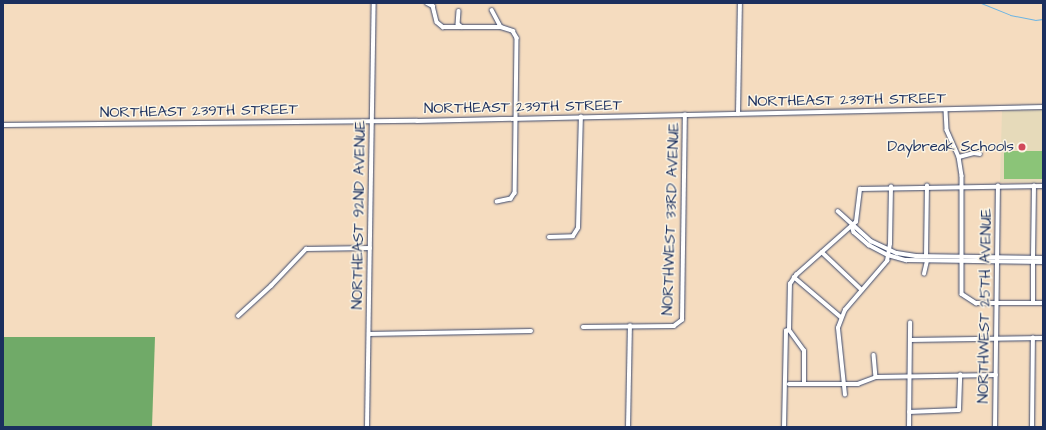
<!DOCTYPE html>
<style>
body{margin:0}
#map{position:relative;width:1046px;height:430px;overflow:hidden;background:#f5dcbf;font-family:"Architects Daughter",sans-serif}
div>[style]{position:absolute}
.built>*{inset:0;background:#e6daba}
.green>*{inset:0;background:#8bc478}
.forest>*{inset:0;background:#70aa68}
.stream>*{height:1px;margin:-0.5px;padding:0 0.5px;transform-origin:0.5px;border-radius:0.5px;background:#6bb4e3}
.roads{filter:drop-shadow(0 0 1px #3c496d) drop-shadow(0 0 1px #3c496d)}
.minor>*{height:3.5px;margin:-1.75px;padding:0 1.75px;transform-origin:1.75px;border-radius:1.75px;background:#fff}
.dots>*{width:11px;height:11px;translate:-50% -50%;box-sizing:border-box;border:2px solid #fcf5e5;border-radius:50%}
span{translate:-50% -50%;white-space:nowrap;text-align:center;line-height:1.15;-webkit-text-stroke:3px #fcf5e5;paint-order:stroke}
.street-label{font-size:15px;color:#1b2f5e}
.poi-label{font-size:15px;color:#1b2f5e}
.right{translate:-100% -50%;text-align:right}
.frame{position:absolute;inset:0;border:4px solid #1b2f5e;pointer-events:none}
</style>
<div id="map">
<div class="built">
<i style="clip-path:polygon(1043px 110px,1043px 183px,1000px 182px,1002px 111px)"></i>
</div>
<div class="green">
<i style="clip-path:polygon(1004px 151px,1043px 151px,1043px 179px,1004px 179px)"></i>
</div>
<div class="forest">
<i style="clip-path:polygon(3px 337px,155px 337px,152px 427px,3px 427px)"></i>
</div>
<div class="stream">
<i style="left:981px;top:3px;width:31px;rotate:22deg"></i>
<i style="left:1010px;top:15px;width:25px;rotate:11deg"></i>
<i style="left:1035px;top:20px;width:8px;rotate:-7deg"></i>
</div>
<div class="roads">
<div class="minor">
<i style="left:427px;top:3px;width:7px;rotate:27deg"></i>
<i style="left:433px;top:6px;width:16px;rotate:76deg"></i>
<i style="left:437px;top:22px;width:8px;rotate:40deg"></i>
<i style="left:443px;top:27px;width:58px"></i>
<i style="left:501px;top:27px;width:13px;rotate:18deg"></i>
<i style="left:513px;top:31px;width:8px;rotate:60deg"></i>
<i style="left:517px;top:38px;width:155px;rotate:90.7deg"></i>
<i style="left:515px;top:193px;width:7px;rotate:124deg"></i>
<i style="left:511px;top:199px;width:14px;rotate:168deg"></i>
<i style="left:492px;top:10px;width:19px;rotate:62deg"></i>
<i style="left:459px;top:11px;width:13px;rotate:94deg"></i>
<i style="left:458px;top:24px;width:5px;rotate:37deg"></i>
<i style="left:946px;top:110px;width:20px;rotate:87deg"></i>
<i style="left:947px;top:130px;width:30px;rotate:66deg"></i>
<i style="left:959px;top:157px;width:19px;rotate:81deg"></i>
<i style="left:962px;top:176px;width:118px;rotate:90deg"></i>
<i style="left:962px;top:294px;width:17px;rotate:33deg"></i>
<i style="left:976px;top:303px;width:67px"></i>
<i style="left:738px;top:114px;width:111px;rotate:-89deg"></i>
<i style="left:3px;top:125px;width:414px;rotate:-0.6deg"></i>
<i style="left:417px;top:121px;width:626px;rotate:-1.28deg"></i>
<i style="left:959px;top:157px;width:16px;rotate:-15deg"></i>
<i style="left:974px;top:153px;width:6px;rotate:9deg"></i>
<i style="left:838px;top:211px;width:45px;rotate:42.3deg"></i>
<i style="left:871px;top:241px;width:29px;rotate:25deg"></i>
<i style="left:897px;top:253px;width:19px;rotate:9deg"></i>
<i style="left:916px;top:256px;width:127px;rotate:0.9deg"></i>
<i style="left:852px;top:226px;width:6px;rotate:72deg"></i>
<i style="left:854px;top:232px;width:20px;rotate:41deg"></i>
<i style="left:869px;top:245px;width:21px;rotate:28deg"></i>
<i style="left:888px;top:255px;width:19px;rotate:16deg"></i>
<i style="left:906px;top:260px;width:137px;rotate:0.8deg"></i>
<i style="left:549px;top:237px;width:24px;rotate:-2deg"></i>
<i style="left:573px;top:236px;width:9px;rotate:-58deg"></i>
<i style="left:578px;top:228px;width:111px;rotate:-88.5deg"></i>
<i style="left:822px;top:252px;width:55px;rotate:43.5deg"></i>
<i style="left:926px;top:256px;width:70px;rotate:-89.2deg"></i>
<i style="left:1033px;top:257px;width:71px;rotate:-89.2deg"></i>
<i style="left:924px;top:274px;width:13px;rotate:-77deg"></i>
<i style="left:794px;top:277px;width:62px;rotate:40.4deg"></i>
<i style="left:1033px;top:303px;width:41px;rotate:-90deg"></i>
<i style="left:238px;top:316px;width:45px;rotate:-42.3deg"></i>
<i style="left:271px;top:286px;width:51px;rotate:-46.6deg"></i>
<i style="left:306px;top:249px;width:64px;rotate:-0.9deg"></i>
<i style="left:583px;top:327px;width:91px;rotate:-0.6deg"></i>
<i style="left:674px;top:326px;width:10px;rotate:-37deg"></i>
<i style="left:682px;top:320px;width:205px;rotate:-89.2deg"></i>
<i style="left:369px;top:334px;width:162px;rotate:-1.1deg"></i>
<i style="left:910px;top:340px;width:133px;rotate:-0.9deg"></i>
<i style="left:874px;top:355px;width:22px;rotate:85deg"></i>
<i style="left:789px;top:384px;width:69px"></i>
<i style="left:858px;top:384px;width:19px;rotate:-21deg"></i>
<i style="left:876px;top:377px;width:120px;rotate:-1deg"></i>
<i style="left:804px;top:384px;width:33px;rotate:-90deg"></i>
<i style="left:804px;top:351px;width:26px;rotate:-126deg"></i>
<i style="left:789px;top:330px;width:46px;rotate:-88.8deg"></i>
<i style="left:790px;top:284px;width:11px;rotate:-56deg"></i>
<i style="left:796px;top:275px;width:80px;rotate:-41.5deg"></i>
<i style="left:856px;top:222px;width:33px;rotate:-83deg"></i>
<i style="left:860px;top:189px;width:183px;rotate:-0.9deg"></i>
<i style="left:845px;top:395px;width:67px;rotate:-96deg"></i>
<i style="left:838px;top:328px;width:19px;rotate:-69deg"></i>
<i style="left:845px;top:310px;width:65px;rotate:-49.4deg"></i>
<i style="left:887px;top:261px;width:17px;rotate:-80deg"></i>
<i style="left:890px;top:244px;width:57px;rotate:-89deg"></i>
<i style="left:909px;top:412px;width:50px;rotate:-2.3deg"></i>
<i style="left:959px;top:410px;width:35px;rotate:-88deg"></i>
<i style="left:367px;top:427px;width:424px;rotate:-89.1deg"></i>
<i style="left:628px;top:427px;width:101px;rotate:-88.9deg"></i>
<i style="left:784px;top:427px;width:96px;rotate:-88.8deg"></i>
<i style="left:786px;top:331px;width:3px;rotate:-18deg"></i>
<i style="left:909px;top:427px;width:104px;rotate:-89.4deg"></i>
<i style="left:995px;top:427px;width:241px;rotate:-89.3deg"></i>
<i style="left:1032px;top:427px;width:89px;rotate:-89.4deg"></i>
</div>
</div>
<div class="dots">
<i style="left:1022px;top:147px;background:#d1495b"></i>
</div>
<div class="street-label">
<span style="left:847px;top:100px;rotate:-1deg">NORTHEAST 239TH STREET</span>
<span style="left:523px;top:107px;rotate:-1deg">NORTHEAST 239TH STREET</span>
<span style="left:199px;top:111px;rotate:-1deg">NORTHEAST 239TH STREET</span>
<span style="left:359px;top:215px;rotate:-89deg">NORTHEAST 92ND AVENUE</span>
<span style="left:671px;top:219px;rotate:-88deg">NORTHWEST 33RD AVENUE</span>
<span style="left:985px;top:306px;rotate:-89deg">NORTHWEST 25TH AVENUE</span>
</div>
<div class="poi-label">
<span class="right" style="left:1014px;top:147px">Daybreak Schools</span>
</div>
<div class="frame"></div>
</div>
